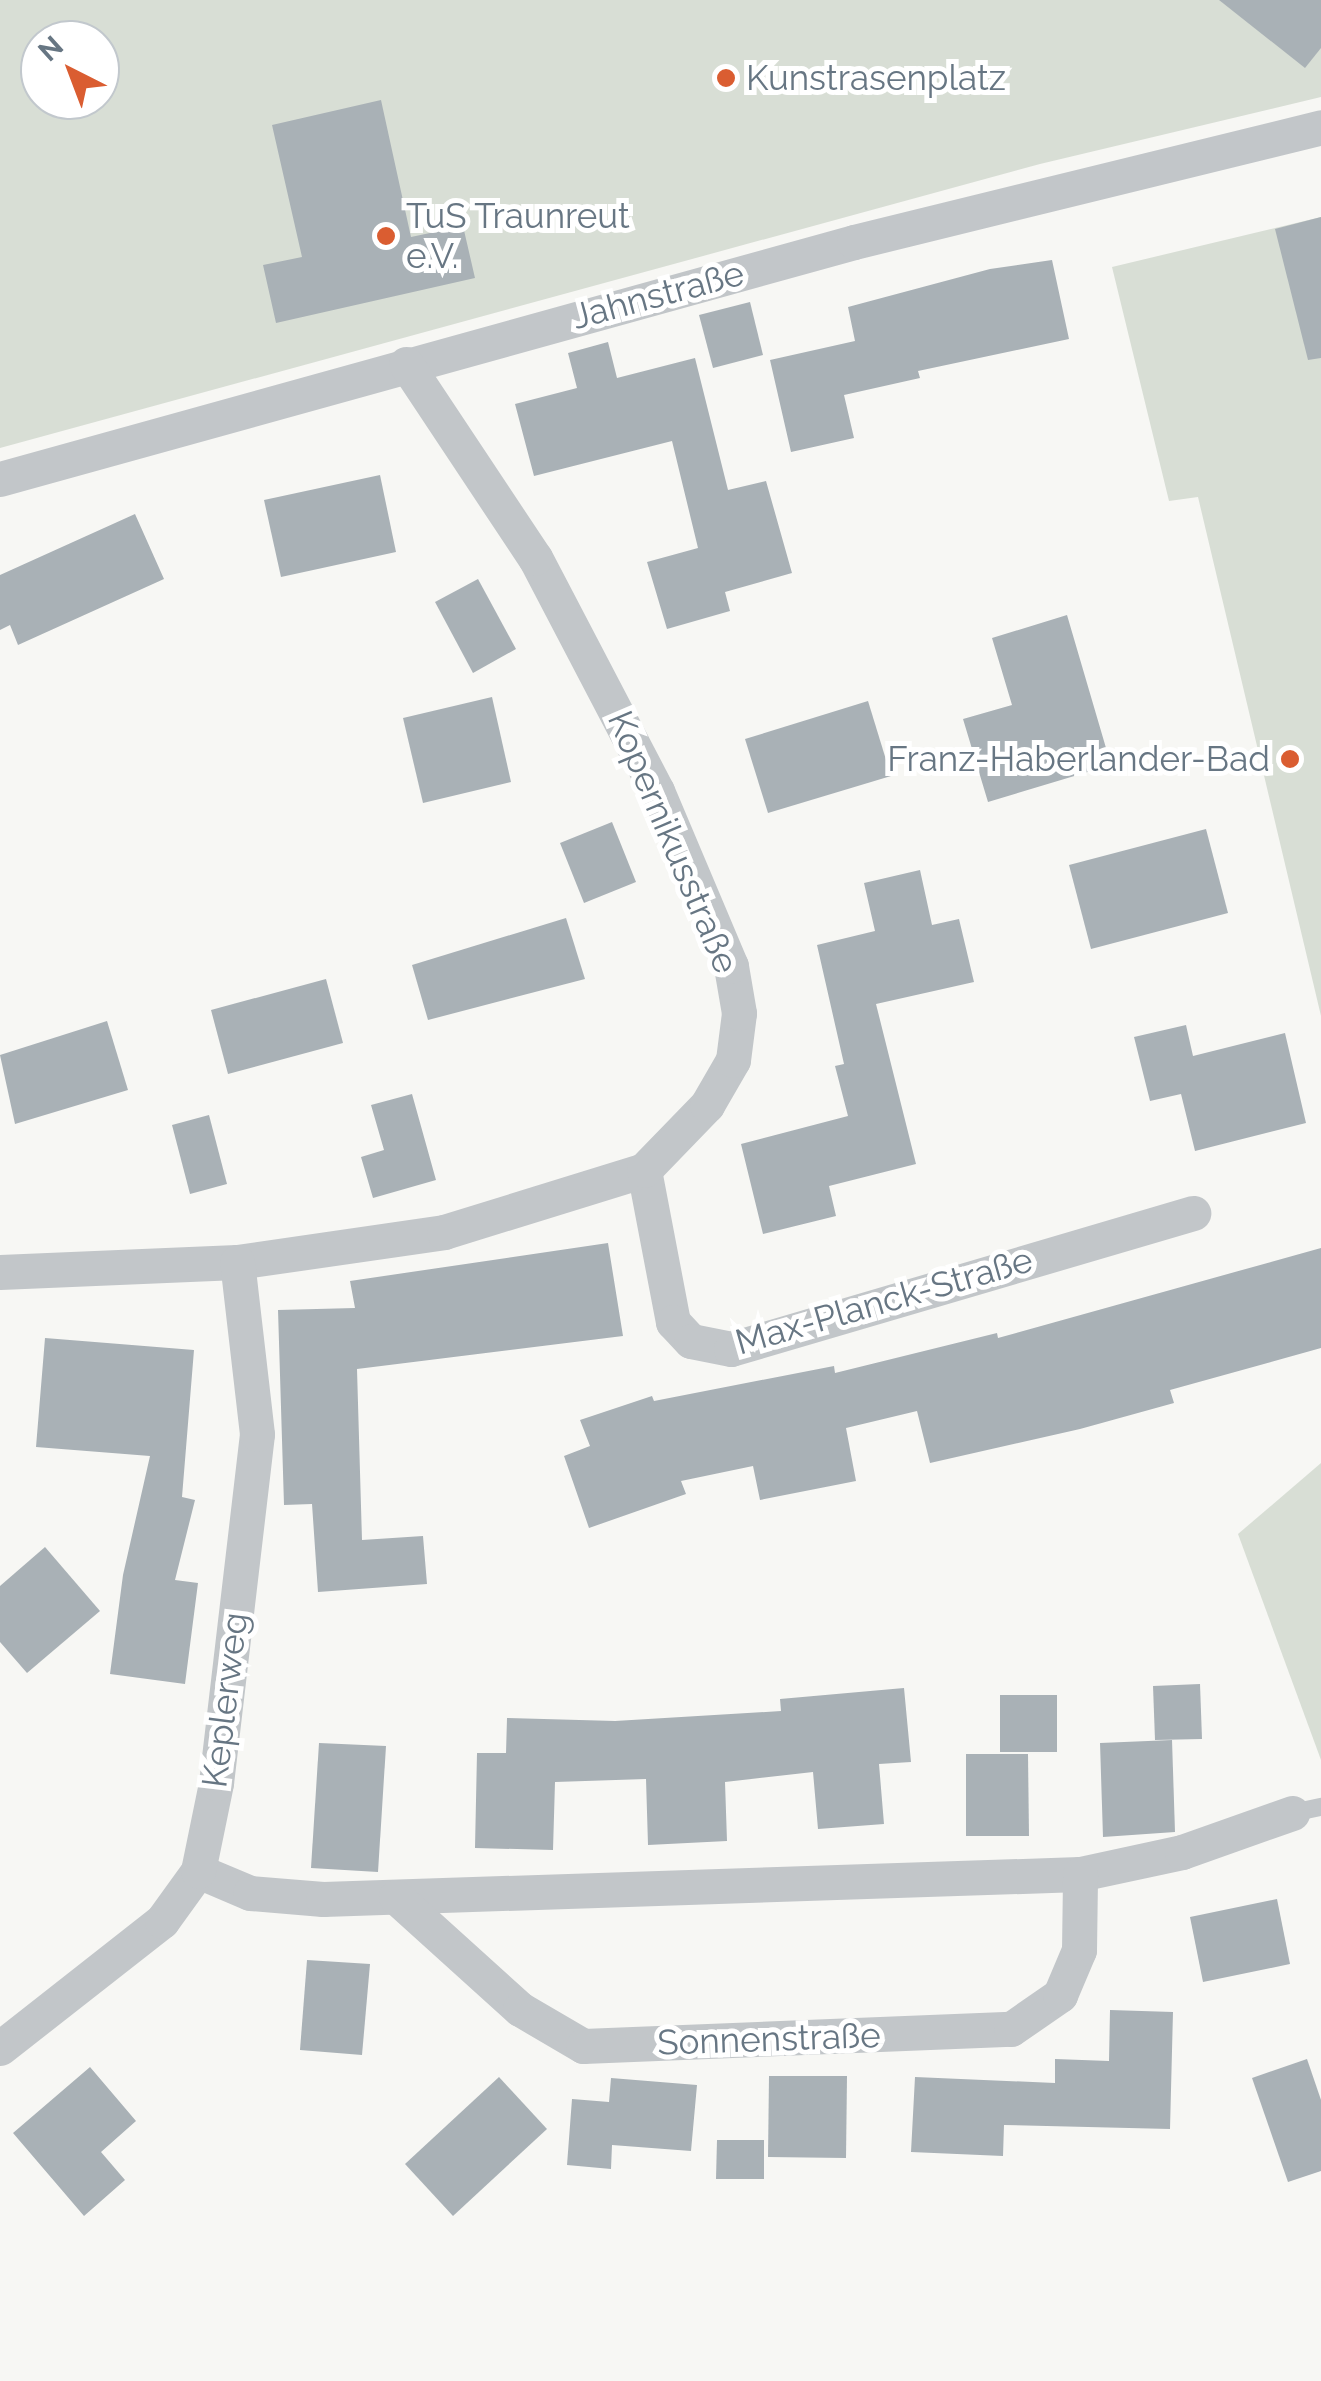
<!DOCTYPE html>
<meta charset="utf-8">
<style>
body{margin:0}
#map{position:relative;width:1321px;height:2381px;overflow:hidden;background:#f7f7f4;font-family:Raleway,sans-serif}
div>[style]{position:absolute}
.green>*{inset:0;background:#d8ded5}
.building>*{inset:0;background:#a9b1b6}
.service>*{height:18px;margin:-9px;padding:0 9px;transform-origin:9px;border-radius:9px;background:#c2c6c9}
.minor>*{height:35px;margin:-17.5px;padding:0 17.5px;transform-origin:17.5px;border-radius:17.5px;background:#c2c6c9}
.dots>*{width:28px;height:28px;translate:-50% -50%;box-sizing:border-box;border:5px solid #fff;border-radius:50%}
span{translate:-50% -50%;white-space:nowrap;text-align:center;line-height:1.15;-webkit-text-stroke:10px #fff;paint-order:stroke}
.poi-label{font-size:35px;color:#677683}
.left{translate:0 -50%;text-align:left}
.right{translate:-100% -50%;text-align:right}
.street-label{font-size:35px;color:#677683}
.north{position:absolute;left:20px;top:20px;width:100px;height:100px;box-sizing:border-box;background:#fff;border:2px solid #c2c8cd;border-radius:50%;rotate:318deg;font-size:28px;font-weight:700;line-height:40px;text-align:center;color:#677683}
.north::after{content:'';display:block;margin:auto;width:35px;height:45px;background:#da5d31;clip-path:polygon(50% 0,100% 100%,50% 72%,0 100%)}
</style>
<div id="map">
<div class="green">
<i style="clip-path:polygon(evenodd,0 0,1321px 0,1321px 97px,1040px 164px,0 448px,0 0,40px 40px,100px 40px,100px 100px,40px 100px,40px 40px)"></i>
<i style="clip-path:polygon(1321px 217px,1321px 1016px,1198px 497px,1169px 501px,1112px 267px)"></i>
<i style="clip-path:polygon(1321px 1463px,1321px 1760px,1238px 1534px)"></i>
</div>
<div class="building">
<i style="clip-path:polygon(1219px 0,1321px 0,1321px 48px,1305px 68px)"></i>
<i style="clip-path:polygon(381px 100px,411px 237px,463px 226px,475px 278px,276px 323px,263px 265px,302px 257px,272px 125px)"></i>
<i style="clip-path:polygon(1321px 217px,1321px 358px,1308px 360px,1275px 229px)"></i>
<i style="clip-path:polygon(1052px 260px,1069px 339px,918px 371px,920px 378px,844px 395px,854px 438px,791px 452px,770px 360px,855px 341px,848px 307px,990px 269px)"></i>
<i style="clip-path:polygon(750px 302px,763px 355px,713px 368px,699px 315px)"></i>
<i style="clip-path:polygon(608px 342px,617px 378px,695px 358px,728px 490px,766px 481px,792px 573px,725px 592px,730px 611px,667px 629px,647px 562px,698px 548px,672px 441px,534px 476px,515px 404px,577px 388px,568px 353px)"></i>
<i style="clip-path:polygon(380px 475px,396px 552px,281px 577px,264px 500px)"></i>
<i style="clip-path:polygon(135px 514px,164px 579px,18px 645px,10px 625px,0 630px,0 575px)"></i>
<i style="clip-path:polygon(478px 579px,516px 649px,473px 673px,435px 602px)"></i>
<i style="clip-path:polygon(1067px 615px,1111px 765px,988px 802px,963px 719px,1012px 705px,992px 638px)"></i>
<i style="clip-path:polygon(492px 697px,511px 782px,423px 803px,403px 718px)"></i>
<i style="clip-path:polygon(868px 701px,891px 776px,768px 813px,745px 739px)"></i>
<i style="clip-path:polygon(612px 822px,636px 882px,584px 903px,560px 843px)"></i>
<i style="clip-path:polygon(1206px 829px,1228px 913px,1091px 949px,1069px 865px)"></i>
<i style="clip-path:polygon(920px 870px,932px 925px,959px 919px,974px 982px,876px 1004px,916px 1164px,829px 1186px,836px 1216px,763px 1234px,741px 1144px,848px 1116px,835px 1066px,844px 1064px,817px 945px,875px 931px,864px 883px)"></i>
<i style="clip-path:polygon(566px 918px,585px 979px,428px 1020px,412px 965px)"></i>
<i style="clip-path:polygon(326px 979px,343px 1043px,228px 1074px,211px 1010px)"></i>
<i style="clip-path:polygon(107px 1021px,128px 1090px,15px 1124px,0 1055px)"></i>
<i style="clip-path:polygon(1186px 1025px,1193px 1056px,1285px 1033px,1306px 1123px,1195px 1151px,1181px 1094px,1150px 1101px,1134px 1037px)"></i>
<i style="clip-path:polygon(412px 1094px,436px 1180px,373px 1198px,361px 1157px,384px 1150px,371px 1105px)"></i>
<i style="clip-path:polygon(209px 1115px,227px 1184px,190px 1194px,172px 1125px)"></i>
<i style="clip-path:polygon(608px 1243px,623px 1336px,357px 1369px,362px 1540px,423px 1536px,427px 1584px,318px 1592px,312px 1504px,284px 1505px,278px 1310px,355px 1308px,350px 1281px)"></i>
<i style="clip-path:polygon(1321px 1248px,1321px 1348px,1170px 1390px,1174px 1403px,1080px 1429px,930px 1463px,917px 1411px,846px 1428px,856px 1481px,760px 1500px,753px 1466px,681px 1481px,686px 1494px,589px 1528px,564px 1456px,590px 1446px,580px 1420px,652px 1396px,654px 1401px,834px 1366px,835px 1373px,997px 1333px,998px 1338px)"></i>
<i style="clip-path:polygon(45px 1338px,194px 1350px,182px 1497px,195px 1500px,175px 1580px,198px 1583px,185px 1684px,110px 1674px,123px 1575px,150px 1456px,36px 1447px)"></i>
<i style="clip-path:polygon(45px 1547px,100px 1611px,27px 1673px,0 1642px,0 1586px)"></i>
<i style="clip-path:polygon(1200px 1684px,1202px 1739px,1155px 1740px,1153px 1686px)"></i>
<i style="clip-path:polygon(904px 1688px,911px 1762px,879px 1764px,884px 1824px,818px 1829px,813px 1772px,725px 1782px,727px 1841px,648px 1845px,646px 1779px,555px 1782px,553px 1850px,475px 1848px,477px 1753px,506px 1753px,507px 1718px,615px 1721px,781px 1711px,780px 1699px)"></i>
<i style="clip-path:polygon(1000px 1695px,1057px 1695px,1057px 1752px,1000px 1752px)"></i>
<i style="clip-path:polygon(1172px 1740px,1175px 1832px,1103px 1837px,1100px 1743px)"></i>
<i style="clip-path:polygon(319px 1743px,386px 1746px,378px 1872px,311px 1868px)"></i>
<i style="clip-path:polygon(966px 1754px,1028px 1754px,1029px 1836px,966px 1836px)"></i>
<i style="clip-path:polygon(1277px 1899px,1290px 1964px,1203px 1982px,1190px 1917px)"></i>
<i style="clip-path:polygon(307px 1960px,370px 1964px,362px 2055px,300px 2050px)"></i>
<i style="clip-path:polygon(1110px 2010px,1173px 2012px,1170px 2129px,1004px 2125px,1003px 2156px,911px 2152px,915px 2077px,1055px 2083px,1055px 2059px,1109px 2061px)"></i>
<i style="clip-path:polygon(1307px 2059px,1321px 2100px,1321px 2171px,1288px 2182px,1252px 2078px)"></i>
<i style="clip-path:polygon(90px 2067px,136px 2121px,101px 2152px,125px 2180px,84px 2216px,13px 2133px)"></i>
<i style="clip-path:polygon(769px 2076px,847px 2076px,846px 2158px,768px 2157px)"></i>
<i style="clip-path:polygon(499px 2077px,547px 2129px,453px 2216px,405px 2164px)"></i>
<i style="clip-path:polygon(611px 2078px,697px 2085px,691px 2151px,612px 2145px,611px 2169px,567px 2165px,572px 2099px,609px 2102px)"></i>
<i style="clip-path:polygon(717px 2140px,764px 2140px,764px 2179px,716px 2179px)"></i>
</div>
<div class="service">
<i style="left:1292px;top:1813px;width:30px;rotate:-12deg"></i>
</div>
<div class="minor">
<i style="left:0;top:479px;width:886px;rotate:-15.51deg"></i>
<i style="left:854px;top:242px;width:481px;rotate:-13.8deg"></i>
<i style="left:644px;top:1170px;width:155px;rotate:79.2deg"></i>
<i style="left:673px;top:1322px;width:26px;rotate:47deg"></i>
<i style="left:691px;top:1341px;width:41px;rotate:11.3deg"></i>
<i style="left:731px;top:1349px;width:482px;rotate:-16.4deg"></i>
<i style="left:0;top:1272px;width:237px;rotate:-2.4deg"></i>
<i style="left:237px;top:1262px;width:209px;rotate:-8.2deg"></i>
<i style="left:444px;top:1232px;width:209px;rotate:-17.2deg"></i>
<i style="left:644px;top:1170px;width:91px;rotate:-45.9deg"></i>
<i style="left:707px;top:1105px;width:52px;rotate:-60deg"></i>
<i style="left:733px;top:1060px;width:47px;rotate:-82.7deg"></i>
<i style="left:739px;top:1013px;width:48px;rotate:-99.7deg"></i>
<i style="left:731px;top:966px;width:190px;rotate:-112.9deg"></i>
<i style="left:657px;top:791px;width:263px;rotate:-117.6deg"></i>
<i style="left:535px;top:558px;width:233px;rotate:-123.6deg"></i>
<i style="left:198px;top:1871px;width:56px;rotate:22.9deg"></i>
<i style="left:250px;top:1893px;width:73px;rotate:4.7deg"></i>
<i style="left:323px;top:1899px;width:757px;rotate:-1.89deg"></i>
<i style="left:1080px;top:1874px;width:104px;rotate:-12.2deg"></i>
<i style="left:1182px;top:1852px;width:117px;rotate:-19.5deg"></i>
<i style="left:396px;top:1897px;width:167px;rotate:42.1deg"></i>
<i style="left:520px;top:2009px;width:73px;rotate:30.4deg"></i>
<i style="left:583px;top:2046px;width:428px;rotate:-2.3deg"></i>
<i style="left:1011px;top:2029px;width:60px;rotate:-34.8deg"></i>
<i style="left:1060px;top:1995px;width:49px;rotate:-67.1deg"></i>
<i style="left:1079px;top:1950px;width:76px;rotate:-89.2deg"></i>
<i style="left:0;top:2048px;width:206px;rotate:-38.1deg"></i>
<i style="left:162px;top:1921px;width:62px;rotate:-54.2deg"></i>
<i style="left:198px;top:1871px;width:90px;rotate:-78.4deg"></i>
<i style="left:216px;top:1783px;width:351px;rotate:-83.3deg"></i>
<i style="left:257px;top:1434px;width:173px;rotate:-96.6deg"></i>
</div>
<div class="dots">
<i style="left:726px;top:78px;background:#da5d31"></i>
<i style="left:386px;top:236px;background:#da5d31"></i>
<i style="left:1290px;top:759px;background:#da5d31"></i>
</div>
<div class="poi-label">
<span class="left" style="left:746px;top:78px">Kunstrasenplatz</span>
<span class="left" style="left:406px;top:236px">TuS Traunreut<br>e.V.</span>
<span class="right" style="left:1270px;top:759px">Franz-Haberlander-Bad</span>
</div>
<div class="street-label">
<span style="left:658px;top:295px;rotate:-15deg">Jahnstraße</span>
<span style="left:673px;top:842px;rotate:67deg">Kopernikusstraße</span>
<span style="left:884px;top:1301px;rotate:-16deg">Max-Planck-Straße</span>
<span style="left:225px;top:1700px;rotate:-83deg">Keplerweg</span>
<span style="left:769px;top:2039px;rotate:-2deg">Sonnenstraße</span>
</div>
<div class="north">N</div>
</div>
